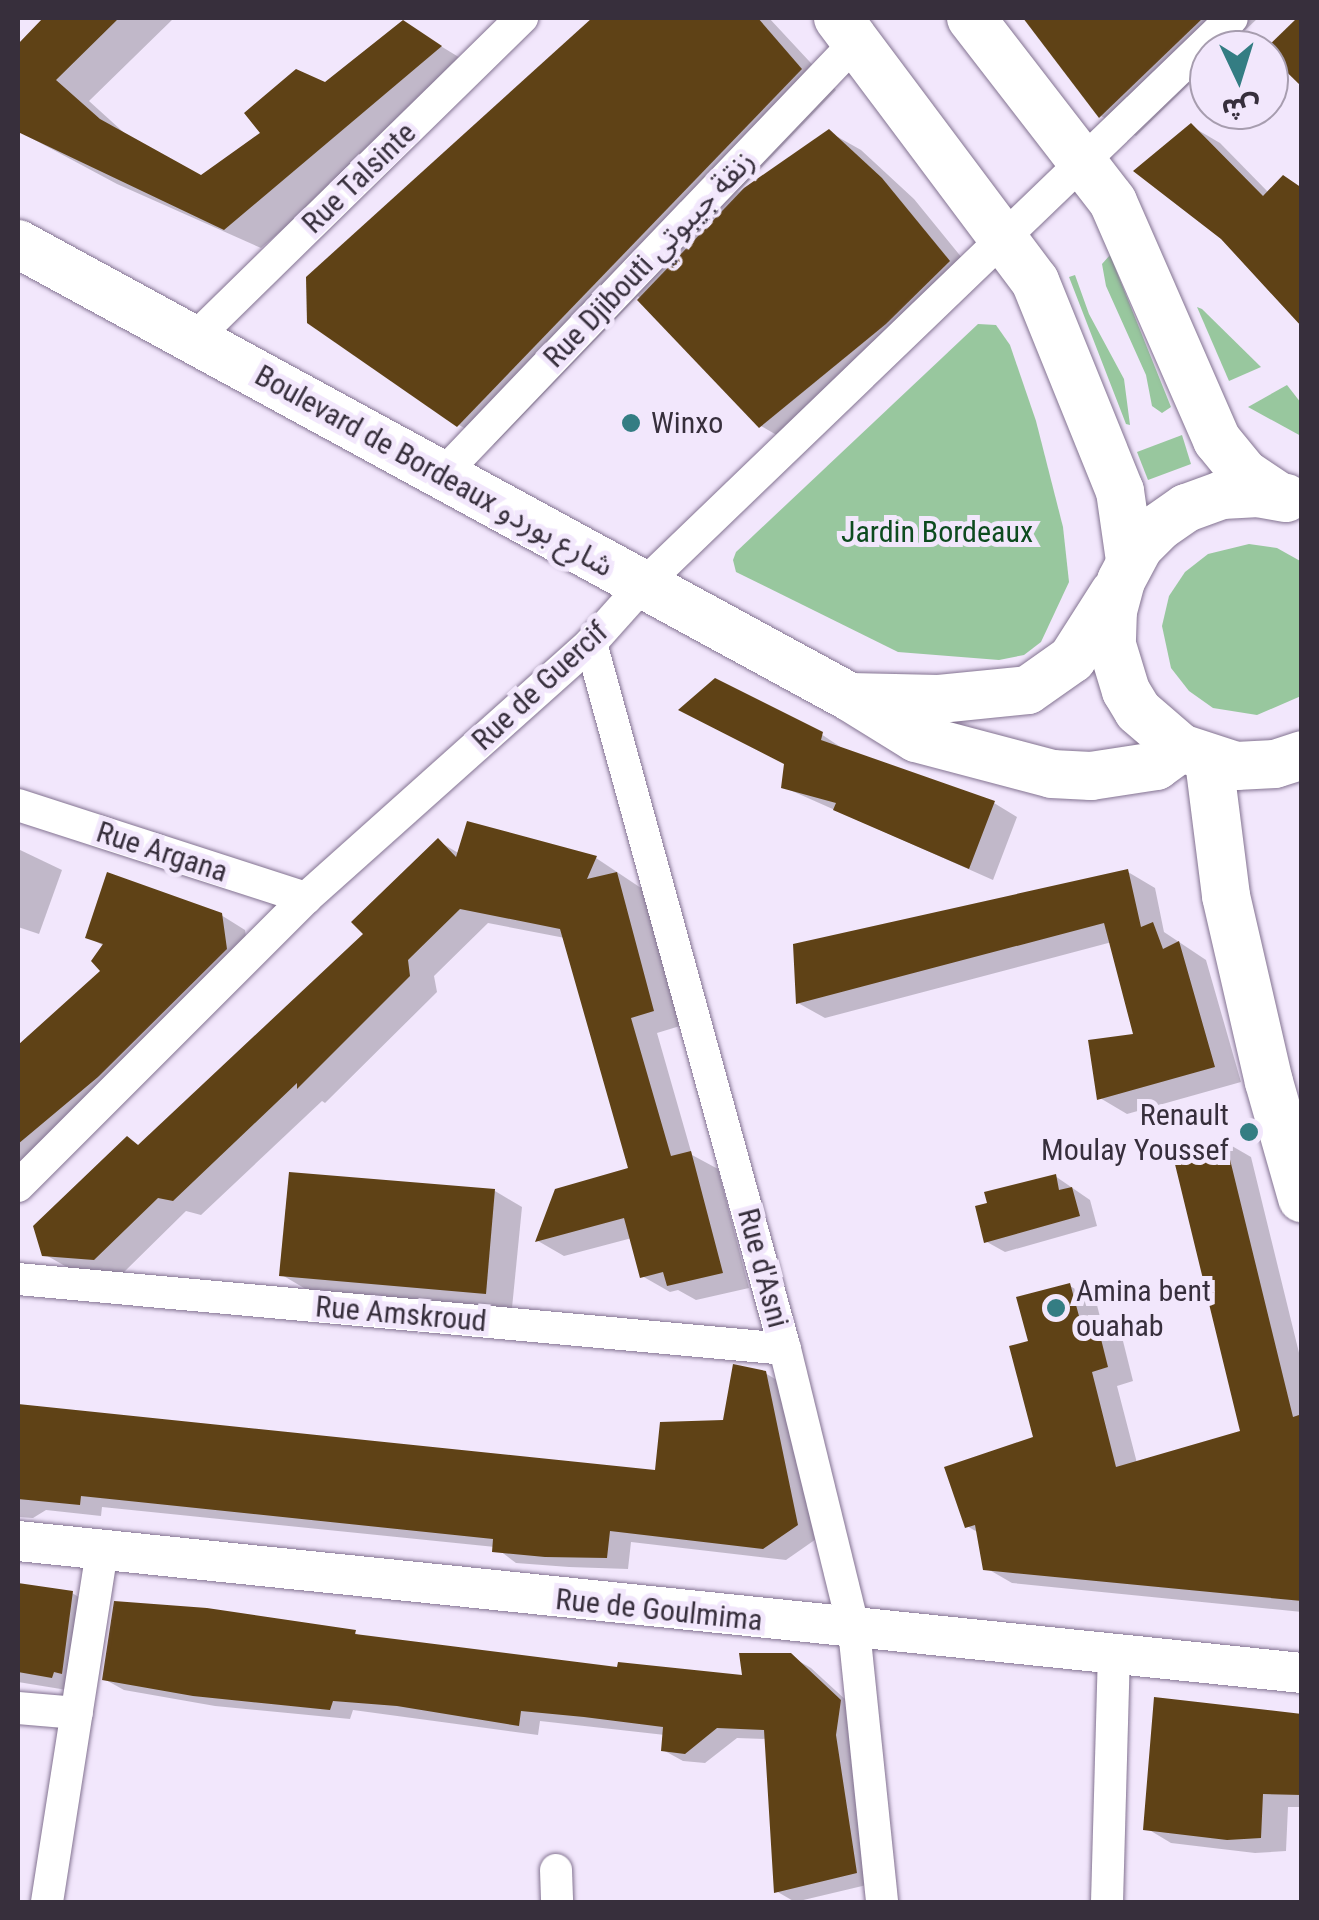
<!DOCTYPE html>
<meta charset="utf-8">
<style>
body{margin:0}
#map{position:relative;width:1319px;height:1920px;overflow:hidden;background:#f2e7fc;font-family:"Roboto Condensed","Noto Sans Arabic",sans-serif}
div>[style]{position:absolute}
.green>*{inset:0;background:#98c79e}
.shadow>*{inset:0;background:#0003}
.building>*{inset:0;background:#5f4216}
.roads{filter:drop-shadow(0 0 2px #837391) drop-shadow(0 0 2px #837391)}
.minor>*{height:32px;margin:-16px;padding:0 16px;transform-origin:16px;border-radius:16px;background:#fff}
.tertiary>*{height:40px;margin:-20px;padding:0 20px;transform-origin:20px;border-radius:20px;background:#fff}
.secondary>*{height:48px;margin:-24px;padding:0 24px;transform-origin:24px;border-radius:24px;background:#fff}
.dots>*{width:28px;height:28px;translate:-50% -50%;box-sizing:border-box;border:5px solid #f2e7fc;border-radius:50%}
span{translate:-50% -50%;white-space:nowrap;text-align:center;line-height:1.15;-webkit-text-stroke:10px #f2e7fc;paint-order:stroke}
.street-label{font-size:30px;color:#372f3c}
.poi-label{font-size:30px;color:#372f3c}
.left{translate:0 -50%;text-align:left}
.right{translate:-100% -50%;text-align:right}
.park-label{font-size:30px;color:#0d4b1f}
.frame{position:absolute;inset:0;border:20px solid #372f3c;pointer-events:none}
.north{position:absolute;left:1189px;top:30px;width:100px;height:100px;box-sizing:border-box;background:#f2e7fc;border:2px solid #a79daf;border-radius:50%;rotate:176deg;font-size:28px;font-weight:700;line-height:40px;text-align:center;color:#372f3c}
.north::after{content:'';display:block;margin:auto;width:35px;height:45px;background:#347d83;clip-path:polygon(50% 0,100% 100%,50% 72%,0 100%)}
</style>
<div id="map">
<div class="green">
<i style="clip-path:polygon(1110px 255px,1171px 407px,1162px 413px,1152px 406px,1146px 375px,1106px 286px,1102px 264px)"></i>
<i style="clip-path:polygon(1075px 275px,1089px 314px,1124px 379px,1130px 425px,1126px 424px,1069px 277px)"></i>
<i style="clip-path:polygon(1197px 307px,1202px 309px,1261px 367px,1229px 381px)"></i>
<i style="clip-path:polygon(978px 324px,996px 325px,1010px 345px,1036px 421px,1063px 527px,1069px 582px,1041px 642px,1024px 655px,999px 660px,898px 652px,736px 572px,733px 560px,736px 552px)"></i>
<i style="clip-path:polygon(1287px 385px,1301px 403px,1301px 436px,1248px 407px)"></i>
<i style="clip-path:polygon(1182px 435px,1191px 464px,1148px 480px,1137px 452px)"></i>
<i style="clip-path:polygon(1249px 544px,1277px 548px,1302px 562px,1301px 696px,1257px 715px,1213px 708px,1189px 691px,1171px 668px,1162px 626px,1169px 596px,1185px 572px,1208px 554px)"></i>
</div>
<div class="shadow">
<i style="clip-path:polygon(46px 18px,174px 18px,89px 101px,132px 140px,201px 178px,403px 23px,475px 67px,261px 248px,117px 184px,18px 131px,18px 48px)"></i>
<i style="clip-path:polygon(595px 18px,769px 18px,836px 90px,737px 193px,829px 132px,861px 150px,914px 199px,980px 280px,792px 444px,761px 426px,638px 296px,494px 445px,459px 425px,532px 75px)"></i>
<i style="clip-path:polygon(1026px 18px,1258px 18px,1224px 50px,1209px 50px,1209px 65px,1136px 136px,1101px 116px)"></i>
<i style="clip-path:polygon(1191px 126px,1220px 143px,1269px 193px,1302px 325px)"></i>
<i style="clip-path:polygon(821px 734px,845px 750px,994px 803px,1017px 817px,993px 880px,783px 787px,786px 764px)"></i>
<i style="clip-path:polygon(438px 841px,460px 854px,596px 858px,644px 890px,680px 1026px,657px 1033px,692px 1155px,718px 1169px,749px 1288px,696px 1300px,678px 1290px,670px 1292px,642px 1276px,632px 1238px,564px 1256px,538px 1241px,631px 1170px,565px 938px,488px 923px,434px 976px,437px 992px,325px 1103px,322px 1101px,201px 1215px,186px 1211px,122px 1274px,72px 1270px,44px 1254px,127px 1139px,140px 1146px,366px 934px)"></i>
<i style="clip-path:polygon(18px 849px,62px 870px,39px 934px,18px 927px)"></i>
<i style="clip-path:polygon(1128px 872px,1155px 888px,1164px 932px,1206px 960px,1241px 1082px,1127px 1114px,1100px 1098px,1136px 1036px,1112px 942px,825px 1018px,798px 1003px)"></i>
<i style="clip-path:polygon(221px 915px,245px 930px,250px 963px,18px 1179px,18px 1049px,104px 971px,104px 946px,88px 937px)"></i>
<i style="clip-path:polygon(1225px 1142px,1251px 1157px,1302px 1365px,1302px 1612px,1012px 1583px,986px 1568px,979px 1533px,967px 1526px,1036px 1439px,1031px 1342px,1070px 1286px,1096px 1301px,1103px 1329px,1123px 1341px,1133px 1381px,1117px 1386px,1137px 1463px,1243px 1432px)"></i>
<i style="clip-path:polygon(1055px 1176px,1090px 1200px,1097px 1226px,1005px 1252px,987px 1242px)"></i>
<i style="clip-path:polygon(495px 1191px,522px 1207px,512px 1308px,309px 1291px,282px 1275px)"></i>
<i style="clip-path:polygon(765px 1373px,787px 1386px,819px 1537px,786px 1560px,631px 1542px,628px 1569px,569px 1567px,516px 1563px,495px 1547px,102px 1507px,101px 1516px,46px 1510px,33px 1518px,18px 1517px,18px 1407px,657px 1472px,726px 1422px)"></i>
<i style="clip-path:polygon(18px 1585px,72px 1593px,99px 1609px,79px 1692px,18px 1682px)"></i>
<i style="clip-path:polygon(355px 1633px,364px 1638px,620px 1669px,744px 1678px,790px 1656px,811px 1668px,860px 1713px,875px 1883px,795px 1902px,776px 1891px,767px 1739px,737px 1738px,705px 1763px,683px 1761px,663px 1750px,665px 1735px,540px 1721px,538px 1735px,353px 1710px,350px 1719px,215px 1706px,124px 1690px,104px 1679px)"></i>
<i style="clip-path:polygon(1302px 1718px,1302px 1807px,1288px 1807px,1286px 1851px,1255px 1853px,1171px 1843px,1146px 1828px)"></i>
</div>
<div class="building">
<i style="clip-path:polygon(43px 18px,119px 18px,56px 80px,100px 119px,201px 175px,260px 133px,244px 113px,296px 69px,325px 82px,403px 20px,442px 46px,224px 230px,18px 132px,18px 44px)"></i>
<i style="clip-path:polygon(592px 18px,758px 18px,802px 69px,457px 427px,307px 323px,306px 277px)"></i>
<i style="clip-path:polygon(1023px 18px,1203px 18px,1099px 118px)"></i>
<i style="clip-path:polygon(1297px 18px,1302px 18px,1302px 87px,1264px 50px)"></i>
<i style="clip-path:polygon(1191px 123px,1263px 196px,1283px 175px,1302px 188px,1302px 327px,1221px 239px,1133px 171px)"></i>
<i style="clip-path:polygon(829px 129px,882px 178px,950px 261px,886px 324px,759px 428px,637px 300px,744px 188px)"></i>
<i style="clip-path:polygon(715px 678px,823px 732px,821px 740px,995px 801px,969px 869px,833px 810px,836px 803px,781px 788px,784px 764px,678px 710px)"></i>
<i style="clip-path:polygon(467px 821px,597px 856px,587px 879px,617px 872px,654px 1011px,631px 1018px,671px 1156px,691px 1151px,723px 1273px,667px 1286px,663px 1272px,640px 1278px,624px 1218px,535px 1242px,555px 1189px,628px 1168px,560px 929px,460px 909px,408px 960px,410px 976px,297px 1089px,297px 1083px,173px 1201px,158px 1198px,94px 1260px,42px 1256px,33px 1226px,127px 1136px,138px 1145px,363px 934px,351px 922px,438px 838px,456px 857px)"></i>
<i style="clip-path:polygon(1128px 869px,1141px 927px,1153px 922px,1163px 949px,1179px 941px,1215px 1067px,1097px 1100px,1088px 1040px,1133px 1034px,1104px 923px,796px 1004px,793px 944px)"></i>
<i style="clip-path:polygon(107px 872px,222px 913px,227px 949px,98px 1077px,18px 1144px,18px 1045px,100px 971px,91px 961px,103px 944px,85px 938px)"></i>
<i style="clip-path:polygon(1225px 1139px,1293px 1417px,1302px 1414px,1302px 1601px,983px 1570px,975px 1525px,965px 1528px,944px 1467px,1033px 1437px,1009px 1346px,1028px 1341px,1016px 1297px,1070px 1283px,1082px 1327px,1097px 1323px,1108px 1367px,1092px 1372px,1116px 1467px,1240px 1431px,1172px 1152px)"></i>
<i style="clip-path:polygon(289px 1172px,495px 1189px,486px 1294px,279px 1276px)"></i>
<i style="clip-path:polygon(1056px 1174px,1059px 1190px,1072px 1187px,1080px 1216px,984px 1243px,975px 1206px,987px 1203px,984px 1192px)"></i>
<i style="clip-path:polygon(733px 1364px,766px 1371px,798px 1525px,763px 1549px,610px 1531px,607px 1558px,545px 1557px,492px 1552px,493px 1539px,81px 1496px,80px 1505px,18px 1499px,18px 1404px,655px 1470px,660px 1422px,723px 1420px)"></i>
<i style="clip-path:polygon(18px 1583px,73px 1591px,62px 1674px,54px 1672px,52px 1678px,18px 1672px)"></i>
<i style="clip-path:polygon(114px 1601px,207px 1608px,356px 1630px,355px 1634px,617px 1667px,618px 1662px,742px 1675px,739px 1653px,791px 1653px,841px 1700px,836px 1735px,857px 1873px,774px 1893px,764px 1730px,717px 1728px,685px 1754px,661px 1751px,663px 1727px,584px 1717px,521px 1711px,519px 1726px,397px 1706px,333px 1701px,330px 1710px,193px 1696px,102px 1680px)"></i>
<i style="clip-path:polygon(1154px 1697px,1302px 1714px,1302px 1795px,1263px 1794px,1261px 1838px,1227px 1840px,1143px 1830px)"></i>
</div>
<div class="roads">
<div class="minor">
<i style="left:195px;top:338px;width:458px;rotate:-44.4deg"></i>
<i style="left:441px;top:476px;width:602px;rotate:-46.28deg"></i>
<i style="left:591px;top:643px;width:732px;rotate:74.64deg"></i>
<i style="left:785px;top:1349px;width:289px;rotate:76.2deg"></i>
<i style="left:854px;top:1630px;width:273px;rotate:84.1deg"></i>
<i style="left:18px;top:805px;width:303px;rotate:17.9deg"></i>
<i style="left:18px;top:1186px;width:407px;rotate:-45deg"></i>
<i style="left:306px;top:898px;width:382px;rotate:-41.8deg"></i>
<i style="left:591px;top:643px;width:75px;rotate:-48.2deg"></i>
<i style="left:641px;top:587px;width:820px;rotate:-43.91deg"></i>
<i style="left:18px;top:1279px;width:770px;rotate:5.21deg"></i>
<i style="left:18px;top:1708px;width:59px;rotate:4.8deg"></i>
<i style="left:556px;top:1870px;width:32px;rotate:88deg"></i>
<i style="left:47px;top:1902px;width:357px;rotate:-81.1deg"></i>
<i style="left:1107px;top:1902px;width:245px;rotate:-88.4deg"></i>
</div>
<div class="tertiary">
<i style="left:18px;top:1541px;width:1291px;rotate:5.87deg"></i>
</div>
<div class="secondary">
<i style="left:838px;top:18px;width:329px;rotate:53.2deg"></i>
<i style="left:1035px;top:281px;width:227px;rotate:68deg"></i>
<i style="left:1120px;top:491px;width:70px;rotate:81.8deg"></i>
<i style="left:971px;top:18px;width:232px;rotate:52.3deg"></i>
<i style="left:1113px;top:202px;width:260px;rotate:66.4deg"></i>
<i style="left:1217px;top:440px;width:43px;rotate:50.7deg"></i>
<i style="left:1244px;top:473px;width:41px;rotate:34.1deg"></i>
<i style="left:18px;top:244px;width:947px;rotate:28.57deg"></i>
<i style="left:850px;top:697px;width:78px;rotate:31.8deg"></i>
<i style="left:916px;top:738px;width:141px;rotate:14.8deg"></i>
<i style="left:1052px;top:774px;width:39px;rotate:3deg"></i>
<i style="left:1091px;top:776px;width:66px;rotate:-8.7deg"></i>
<i style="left:1156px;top:766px;width:31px;rotate:-36deg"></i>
<i style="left:1286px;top:498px;width:27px;rotate:-170deg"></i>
<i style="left:1259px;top:493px;width:37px;rotate:177deg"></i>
<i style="left:1222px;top:495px;width:38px;rotate:160deg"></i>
<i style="left:1186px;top:508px;width:33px;rotate:145deg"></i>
<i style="left:1159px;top:527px;width:28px;rotate:135deg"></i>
<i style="left:1139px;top:547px;width:38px;rotate:118deg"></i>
<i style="left:1121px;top:581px;width:30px;rotate:105deg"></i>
<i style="left:1113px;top:610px;width:35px;rotate:92deg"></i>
<i style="left:1112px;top:645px;width:48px;rotate:73.1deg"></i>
<i style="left:1126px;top:691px;width:23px;rotate:59deg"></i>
<i style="left:1138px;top:711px;width:57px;rotate:40.7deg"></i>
<i style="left:1181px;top:748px;width:58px;rotate:18.1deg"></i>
<i style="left:1236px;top:766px;width:39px;rotate:-3deg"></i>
<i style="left:1275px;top:764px;width:28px;rotate:-18deg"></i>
<i style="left:850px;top:697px;width:89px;rotate:1.3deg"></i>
<i style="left:939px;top:699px;width:89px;rotate:-5.8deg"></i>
<i style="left:1028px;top:690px;width:54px;rotate:-35.2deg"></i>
<i style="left:1072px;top:659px;width:78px;rotate:-57.5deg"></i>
<i style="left:1209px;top:761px;width:136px;rotate:82.8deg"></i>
<i style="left:1226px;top:896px;width:191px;rotate:77deg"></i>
<i style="left:1269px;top:1082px;width:121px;rotate:74.1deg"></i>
</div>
</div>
<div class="dots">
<i style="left:631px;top:423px;background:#347d83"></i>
<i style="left:1249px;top:1132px;background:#347d83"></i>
<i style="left:1056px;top:1308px;background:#347d83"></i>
</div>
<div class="street-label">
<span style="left:359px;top:178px;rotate:-44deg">Rue Talsinte</span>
<span style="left:649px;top:259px;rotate:-46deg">Rue Djibouti زنقة جيبوتي</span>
<span style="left:434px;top:471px;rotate:29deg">Boulevard de Bordeaux شارع بوردو</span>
<span style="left:540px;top:686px;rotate:-43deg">Rue de Guercif</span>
<span style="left:162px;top:852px;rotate:18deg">Rue Argana</span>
<span style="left:763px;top:1268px;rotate:75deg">Rue d'Asni</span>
<span style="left:401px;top:1314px;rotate:5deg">Rue Amskroud</span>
<span style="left:659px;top:1610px;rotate:6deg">Rue de Goulmima</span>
</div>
<div class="poi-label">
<span class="left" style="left:651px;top:423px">Winxo</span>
<span class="right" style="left:1229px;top:1132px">Renault<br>Moulay Youssef</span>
<span class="left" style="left:1076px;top:1308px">Amina bent<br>ouahab</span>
</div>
<div class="park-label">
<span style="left:937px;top:532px">Jardin Bordeaux</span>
</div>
<div class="frame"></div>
<div class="north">ش</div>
</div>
